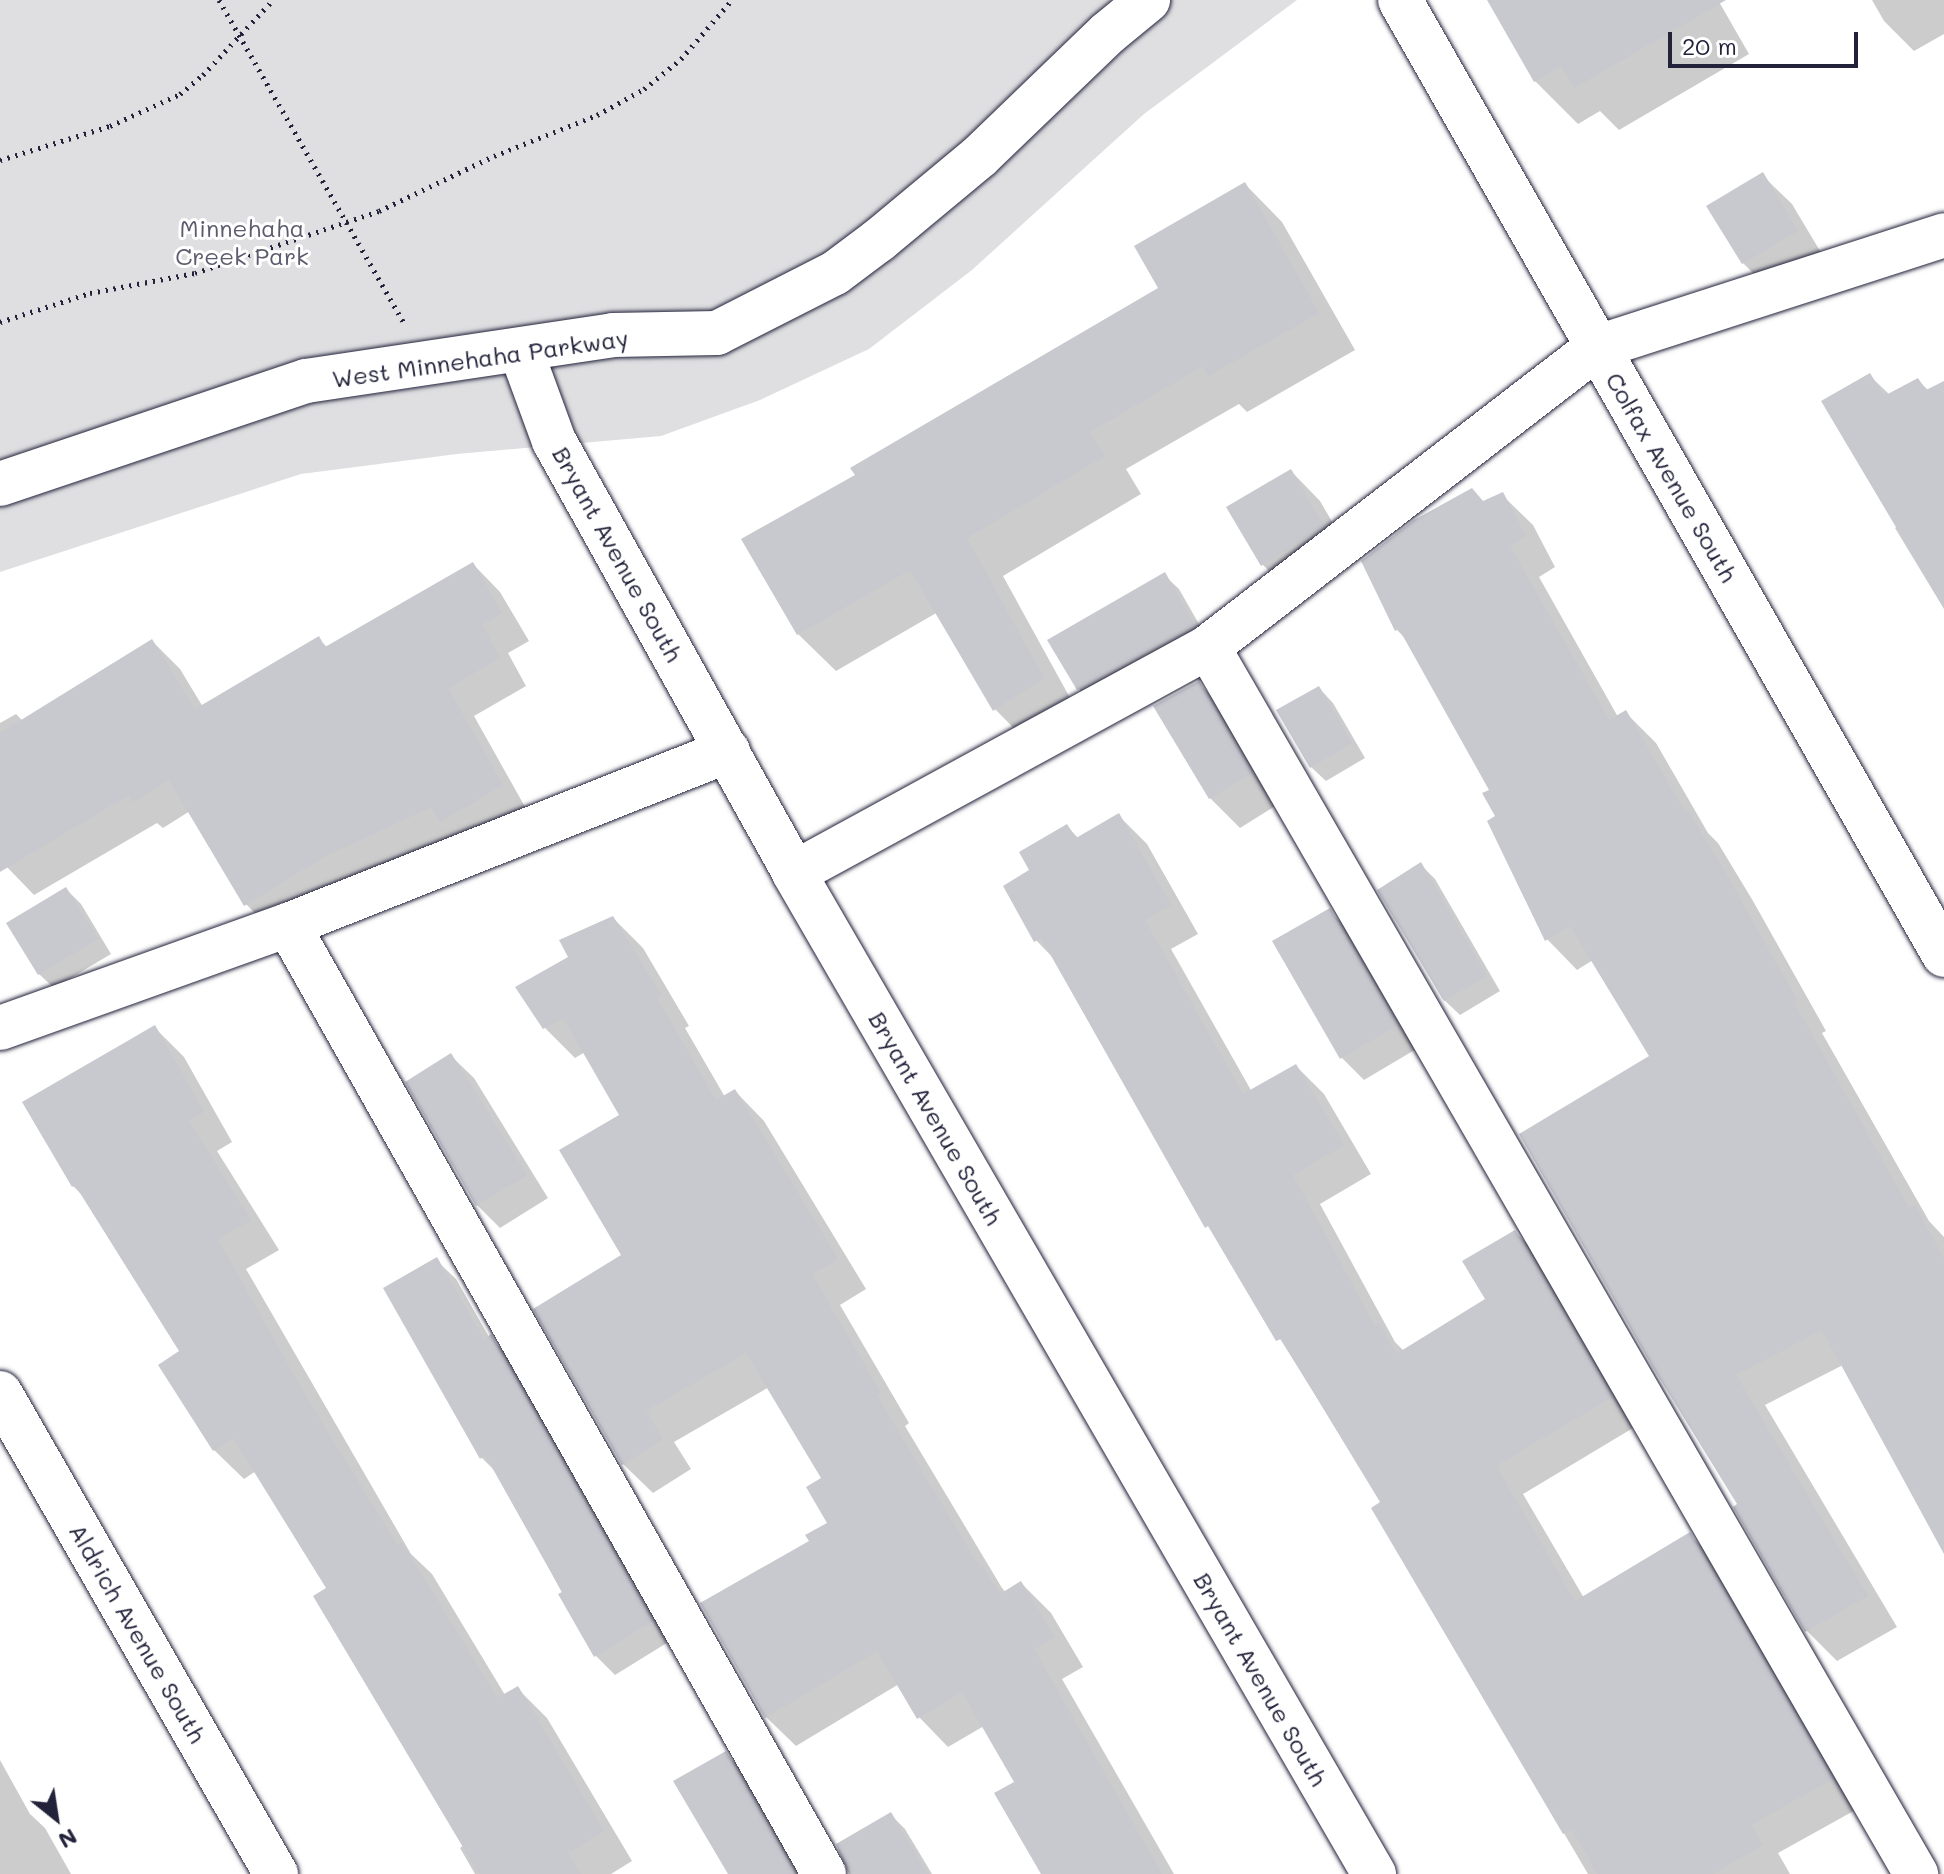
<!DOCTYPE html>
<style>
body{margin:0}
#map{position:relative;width:1944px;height:1874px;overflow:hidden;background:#fff;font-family:Mali,sans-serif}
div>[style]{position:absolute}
.green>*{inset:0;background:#dfdfe2}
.shadow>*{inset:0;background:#0003}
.building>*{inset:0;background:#c8c8cf}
.path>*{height:5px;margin-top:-2.5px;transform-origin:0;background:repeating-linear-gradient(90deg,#22223b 0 2px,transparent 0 8px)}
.roads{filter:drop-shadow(0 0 2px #22223b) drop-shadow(0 0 2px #22223b)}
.minor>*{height:44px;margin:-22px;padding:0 22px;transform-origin:22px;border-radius:22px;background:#fff}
.path-bridge>*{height:5px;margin-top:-2.5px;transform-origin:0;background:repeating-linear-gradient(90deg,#22223b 0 2px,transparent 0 8px)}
span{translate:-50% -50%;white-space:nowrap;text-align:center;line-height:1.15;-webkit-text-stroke:6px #fff;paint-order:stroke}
.park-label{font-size:24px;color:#5b5b6d}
.street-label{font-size:24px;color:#22223b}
.north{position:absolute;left:16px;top:1778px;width:80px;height:80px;-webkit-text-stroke:6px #fff;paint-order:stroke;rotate:150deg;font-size:22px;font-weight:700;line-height:32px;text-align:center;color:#22223b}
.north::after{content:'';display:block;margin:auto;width:28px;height:36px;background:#22223b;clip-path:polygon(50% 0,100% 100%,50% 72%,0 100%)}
.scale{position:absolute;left:1668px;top:32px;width:190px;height:36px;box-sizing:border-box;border:4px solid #22223b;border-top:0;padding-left:10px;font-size:24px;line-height:28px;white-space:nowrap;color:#22223b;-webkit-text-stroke:6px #fff;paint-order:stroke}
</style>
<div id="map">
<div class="green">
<i style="clip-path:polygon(0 0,1297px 0,1144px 114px,972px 270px,869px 349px,760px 400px,661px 436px,457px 454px,301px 474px,0 572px)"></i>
</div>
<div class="shadow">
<i style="clip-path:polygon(1503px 0,1718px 0,1749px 54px,1619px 130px,1600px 111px,1578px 124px,1535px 81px)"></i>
<i style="clip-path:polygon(1872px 0,1944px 0,1944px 34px,1914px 51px,1884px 21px)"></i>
<i style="clip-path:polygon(1762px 175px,1792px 204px,1826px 261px,1773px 293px,1743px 263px)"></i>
<i style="clip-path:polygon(1245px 184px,1282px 222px,1355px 350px,1247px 412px,1239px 404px,1126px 469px,1141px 494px,1003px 576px,1080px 716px,1032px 747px,995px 709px,938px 612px,836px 671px,798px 634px,858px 476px,1161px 289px)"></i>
<i style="clip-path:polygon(1869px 375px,1890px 395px,1918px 380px,1929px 391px,1944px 383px,1944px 609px,1895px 528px,1898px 526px)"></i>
<i style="clip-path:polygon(1291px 471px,1320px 501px,1352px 556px,1292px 594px,1263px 565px,1229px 508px)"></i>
<i style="clip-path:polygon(1502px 495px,1533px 525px,1555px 567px,1539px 577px,1618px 717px,1626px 713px,1656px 743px,1708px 833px,1718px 843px,1753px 901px,1826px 1031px,1822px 1033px,1929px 1221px,1944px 1237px,1944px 1550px,1843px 1365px,1765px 1405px,1897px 1627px,1837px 1661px,1807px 1631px,1736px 1507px,1740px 1505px,1652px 1057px,1593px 960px,1577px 970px,1547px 939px,1492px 790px,1407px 640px,1397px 630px,1485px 503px)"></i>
<i style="clip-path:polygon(473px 564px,500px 592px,529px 641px,508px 653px,526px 686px,474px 716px,529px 814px,273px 932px,246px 904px,190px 811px,163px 828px,157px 823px,34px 895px,7px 867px,0 856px,0 723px,16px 714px,23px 721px,152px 641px,180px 669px,203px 707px,319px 639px,328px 648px)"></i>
<i style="clip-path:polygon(1164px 575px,1179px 589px,1208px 640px,1093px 703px,1079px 689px)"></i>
<i style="clip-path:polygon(1198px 683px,1228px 713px,1280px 803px,1240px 828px,1210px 798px)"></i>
<i style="clip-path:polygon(1319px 688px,1333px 703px,1365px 758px,1326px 781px,1311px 767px)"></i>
<i style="clip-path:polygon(1119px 816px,1147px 844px,1198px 934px,1171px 949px,1252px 1092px,1296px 1066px,1324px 1094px,1371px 1174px,1320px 1204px,1395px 1342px,1404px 1351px,1487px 1300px,1515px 1232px,1543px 1260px,1638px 1425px,1523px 1494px,1584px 1598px,1690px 1535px,1718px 1563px,1859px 1808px,1778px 1853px,1790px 1874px,1588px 1874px,1373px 1509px,1383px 1503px,1163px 1152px,1055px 960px,1036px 940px,1032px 871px,1067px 826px,1079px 839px)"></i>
<i style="clip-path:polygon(1421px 865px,1435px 879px,1500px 991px,1460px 1015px,1442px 998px,1380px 890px)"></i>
<i style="clip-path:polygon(66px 889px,81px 904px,111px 954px,54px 988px,39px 974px)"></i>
<i style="clip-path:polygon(1329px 911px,1352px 933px,1418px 1048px,1364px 1080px,1342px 1058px)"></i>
<i style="clip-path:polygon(613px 918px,643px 948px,689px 1026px,685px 1028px,725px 1097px,735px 1091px,764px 1121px,866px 1289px,840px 1305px,909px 1423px,905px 1426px,1002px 1588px,1006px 1593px,1021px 1583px,1051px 1613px,1083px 1667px,1062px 1679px,1174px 1874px,1043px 1874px,1017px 1782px,984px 1726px,948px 1747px,919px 1717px,899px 1684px,796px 1746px,766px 1717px,811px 1541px,830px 1523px,824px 1478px,769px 1387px,674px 1442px,691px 1469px,653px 1493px,623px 1464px,622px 1116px,585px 1052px,575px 1058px,545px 1028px,571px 957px)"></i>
<i style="clip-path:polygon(155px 1028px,184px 1057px,232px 1142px,217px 1151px,279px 1250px,246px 1269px,411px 1554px,432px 1574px,505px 1695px,517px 1688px,547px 1718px,632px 1861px,611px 1874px,475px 1874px,460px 1848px,464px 1845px,328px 1589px,256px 1471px,244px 1479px,214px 1450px,182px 1352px,85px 1198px,73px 1186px)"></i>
<i style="clip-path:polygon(451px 1056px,474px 1078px,548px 1198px,500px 1228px,477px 1205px)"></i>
<i style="clip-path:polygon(436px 1260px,456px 1279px,489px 1337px,509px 1356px,670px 1641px,615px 1675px,596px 1656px,499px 1475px,481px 1457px)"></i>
<i style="clip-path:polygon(726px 1754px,740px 1768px,800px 1874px,731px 1874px)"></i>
<i style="clip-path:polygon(0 1760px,30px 1814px,45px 1828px,71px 1874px,0 1874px)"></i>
<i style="clip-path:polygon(890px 1814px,905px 1829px,932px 1874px,856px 1874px)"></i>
</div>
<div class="building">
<i style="clip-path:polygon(1487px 0,1726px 0,1574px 88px,1561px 66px,1534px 82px)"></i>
<i style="clip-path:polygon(1763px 172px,1798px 231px,1742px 264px,1706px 206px)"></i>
<i style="clip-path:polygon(1245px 182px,1319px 313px,1208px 376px,1203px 366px,1090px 432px,1105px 456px,967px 538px,1044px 678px,993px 711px,910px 570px,797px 635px,741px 539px,855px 475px,850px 468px,1158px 288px,1134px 246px)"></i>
<i style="clip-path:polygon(1870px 373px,1884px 396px,1918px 378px,1926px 390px,1944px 381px,1944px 608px,1821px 401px)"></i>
<i style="clip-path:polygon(1291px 469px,1324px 526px,1261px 566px,1226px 507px)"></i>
<i style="clip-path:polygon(1472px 488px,1483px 501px,1503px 492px,1526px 536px,1510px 546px,1609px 720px,1626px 710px,1685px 812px,1688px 811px,1723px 868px,1797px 1000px,1794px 1002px,1909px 1208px,1915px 1205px,1944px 1259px,1944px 1554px,1822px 1330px,1736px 1375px,1868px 1596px,1805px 1632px,1733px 1507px,1737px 1504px,1655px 1371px,1519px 1134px,1649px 1056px,1570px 926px,1545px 941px,1487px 821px,1495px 816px,1482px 793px,1489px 790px,1399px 629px,1395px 631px,1361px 561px,1414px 520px)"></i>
<i style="clip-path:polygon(473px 562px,502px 613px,482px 625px,500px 658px,448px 688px,503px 785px,440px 822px,431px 807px,324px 857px,244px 906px,169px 780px,133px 802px,129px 795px,0 872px,0 733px,152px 639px,195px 709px,319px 636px,325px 647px)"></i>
<i style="clip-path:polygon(1165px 572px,1195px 625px,1077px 690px,1047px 640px)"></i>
<i style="clip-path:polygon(1199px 681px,1252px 773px,1209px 799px,1153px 706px)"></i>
<i style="clip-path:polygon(1319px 686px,1352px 743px,1310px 768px,1276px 710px)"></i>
<i style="clip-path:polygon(1119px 813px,1171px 905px,1145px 920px,1243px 1094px,1296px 1064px,1344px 1145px,1293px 1175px,1375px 1326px,1379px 1323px,1396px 1354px,1485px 1299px,1462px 1261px,1515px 1230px,1612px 1397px,1496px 1466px,1575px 1601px,1690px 1532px,1833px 1779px,1751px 1825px,1763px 1845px,1713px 1874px,1597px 1874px,1572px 1829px,1563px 1834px,1371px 1508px,1380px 1502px,1281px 1339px,1276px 1341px,1208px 1226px,1205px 1228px,1041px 938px,1034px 942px,1003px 886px,1029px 870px,1019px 852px,1067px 824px,1076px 838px)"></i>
<i style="clip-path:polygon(1421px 862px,1487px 976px,1444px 1001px,1377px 890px)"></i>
<i style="clip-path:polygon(66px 887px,98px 939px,38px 975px,6px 923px)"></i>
<i style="clip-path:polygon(1330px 908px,1397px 1025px,1340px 1059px,1272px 941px)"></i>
<i style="clip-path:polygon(613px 916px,661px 995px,657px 998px,716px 1100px,735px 1089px,838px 1259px,812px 1274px,881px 1393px,877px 1396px,980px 1568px,983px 1566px,1000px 1594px,1021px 1581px,1055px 1637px,1034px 1649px,1162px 1874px,1041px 1874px,994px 1793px,1014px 1782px,962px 1692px,917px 1719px,877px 1651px,765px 1718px,700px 1603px,809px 1541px,805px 1535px,827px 1523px,806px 1487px,821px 1478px,746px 1353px,646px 1411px,663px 1439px,622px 1465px,533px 1309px,621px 1255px,559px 1150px,619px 1115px,563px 1018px,543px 1029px,515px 987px,568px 957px,559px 940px)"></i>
<i style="clip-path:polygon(155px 1025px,204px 1112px,189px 1121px,251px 1220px,218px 1239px,304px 1393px,397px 1545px,402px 1542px,497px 1698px,518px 1686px,604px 1831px,568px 1853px,581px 1874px,479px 1874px,313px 1596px,326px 1588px,233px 1438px,213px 1451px,158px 1365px,179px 1351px,75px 1185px,72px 1187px,22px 1102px)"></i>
<i style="clip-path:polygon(451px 1053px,527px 1175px,476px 1206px,405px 1082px)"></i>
<i style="clip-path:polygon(437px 1257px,484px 1339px,491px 1334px,653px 1621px,594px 1657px,558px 1594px,562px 1592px,485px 1455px,480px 1459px,383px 1288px)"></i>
<i style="clip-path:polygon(726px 1751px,795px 1874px,728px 1874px,673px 1781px)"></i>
<i style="clip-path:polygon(891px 1812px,928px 1874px,849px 1874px,836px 1844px)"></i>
</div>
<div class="path">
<i style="left:0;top:160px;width:115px;rotate:-17.2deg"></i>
<i style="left:110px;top:126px;width:77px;rotate:-24.6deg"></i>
<i style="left:180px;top:94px;width:30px;rotate:-40deg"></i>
<i style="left:203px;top:75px;width:103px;rotate:-47deg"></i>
<i style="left:0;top:322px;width:95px;rotate:-17.9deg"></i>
<i style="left:90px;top:293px;width:107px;rotate:-10.8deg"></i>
<i style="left:195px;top:273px;width:194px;rotate:-18.6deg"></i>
<i style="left:379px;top:211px;width:127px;rotate:-25.6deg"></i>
<i style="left:494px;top:156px;width:111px;rotate:-21.7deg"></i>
<i style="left:597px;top:115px;width:54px;rotate:-29deg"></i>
<i style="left:644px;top:89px;width:48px;rotate:-39deg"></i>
<i style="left:681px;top:59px;width:78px;rotate:-49.2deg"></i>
</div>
<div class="roads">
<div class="minor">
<i style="left:1400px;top:0;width:1099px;rotate:60.33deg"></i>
<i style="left:521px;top:351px;width:96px;rotate:69.9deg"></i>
<i style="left:554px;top:441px;width:494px;rotate:60.9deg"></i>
<i style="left:794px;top:873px;width:1157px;rotate:59.91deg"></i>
<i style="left:0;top:484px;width:323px;rotate:-18.6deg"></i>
<i style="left:306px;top:381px;width:310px;rotate:-8.5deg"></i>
<i style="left:613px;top:335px;width:104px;rotate:-1.1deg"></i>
<i style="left:717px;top:333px;width:132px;rotate:-27deg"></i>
<i style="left:835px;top:273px;width:55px;rotate:-36.9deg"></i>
<i style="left:879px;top:240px;width:130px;rotate:-39.7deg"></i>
<i style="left:979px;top:157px;width:179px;rotate:-43.9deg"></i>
<i style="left:1108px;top:33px;width:52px;rotate:-39.5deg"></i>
<i style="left:1208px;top:647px;width:1417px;rotate:60.01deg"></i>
<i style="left:794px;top:873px;width:472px;rotate:-28.6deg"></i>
<i style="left:1208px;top:647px;width:492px;rotate:-37.6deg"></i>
<i style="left:1598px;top:347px;width:364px;rotate:-17.9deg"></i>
<i style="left:288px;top:925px;width:1090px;rotate:60.54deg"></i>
<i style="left:0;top:1028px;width:306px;rotate:-19.7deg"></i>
<i style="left:288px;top:925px;width:473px;rotate:-21.6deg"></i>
<i style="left:0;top:1393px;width:555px;rotate:60.15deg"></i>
</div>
</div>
<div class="path-bridge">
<i style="left:219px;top:0;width:372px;rotate:60.2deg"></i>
</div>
<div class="park-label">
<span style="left:242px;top:242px">Minnehaha<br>Creek Park</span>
</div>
<div class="street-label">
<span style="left:480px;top:358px;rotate:-8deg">West Minnehaha Parkway</span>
<span style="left:1672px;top:477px;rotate:60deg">Colfax Avenue South</span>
<span style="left:618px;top:554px;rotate:61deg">Bryant Avenue South</span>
<span style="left:936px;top:1118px;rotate:60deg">Bryant Avenue South</span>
<span style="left:138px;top:1633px;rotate:60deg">Aldrich Avenue South</span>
<span style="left:1261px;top:1679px;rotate:60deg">Bryant Avenue South</span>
</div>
<div class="north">N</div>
<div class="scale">20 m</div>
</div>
